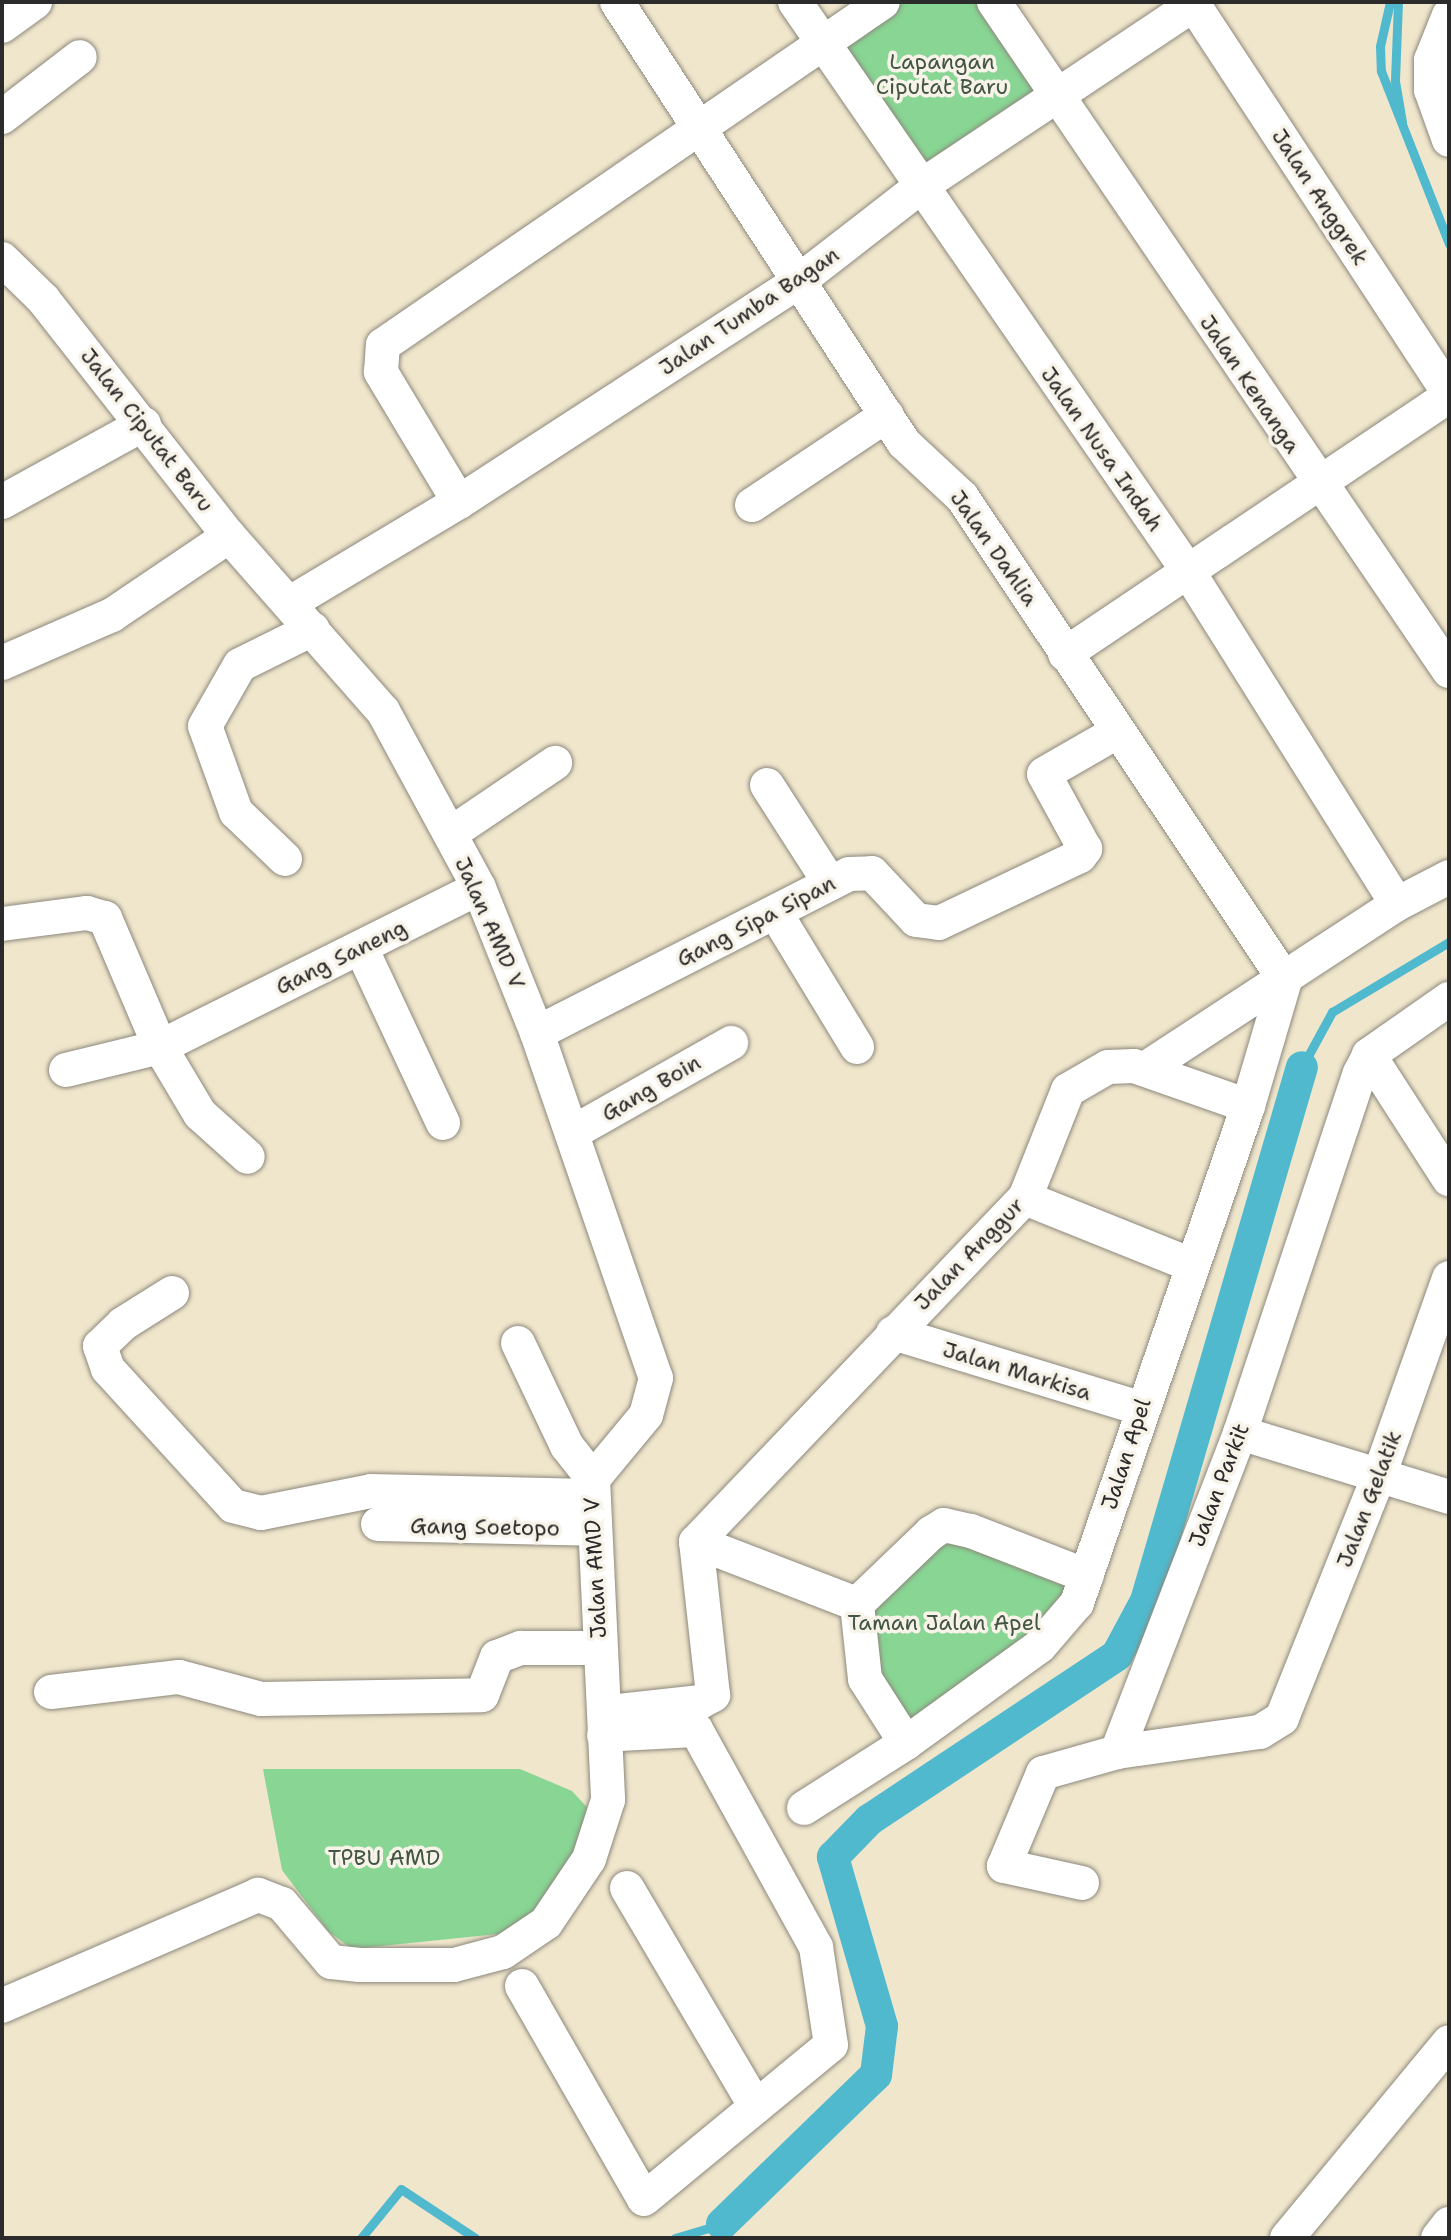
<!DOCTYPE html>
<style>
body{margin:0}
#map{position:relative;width:1451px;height:2240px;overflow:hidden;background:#efe6cc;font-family:"Shantell Sans",sans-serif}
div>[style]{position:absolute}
.green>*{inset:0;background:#88d594}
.stream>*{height:9px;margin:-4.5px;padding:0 4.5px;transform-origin:4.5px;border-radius:4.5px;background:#50b9ce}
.canal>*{height:32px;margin:-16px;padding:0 16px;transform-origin:16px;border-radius:16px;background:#50b9ce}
.roads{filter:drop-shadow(0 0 2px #8d887c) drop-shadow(0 0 2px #8d887c)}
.street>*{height:34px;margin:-17px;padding:0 17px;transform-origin:17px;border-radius:17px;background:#fff}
span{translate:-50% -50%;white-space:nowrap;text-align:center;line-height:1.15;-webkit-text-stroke:7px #f7f3e8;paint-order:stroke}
.park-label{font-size:22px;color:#425645}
.street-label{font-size:22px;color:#2b2b2b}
.frame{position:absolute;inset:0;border:4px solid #2b2b2b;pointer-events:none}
</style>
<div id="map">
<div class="green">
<i style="clip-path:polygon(897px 2px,983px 2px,1044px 93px,922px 175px,837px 44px)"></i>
<i style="clip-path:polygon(931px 1533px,1087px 1576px,1016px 1661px,906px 1743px,857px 1604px)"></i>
<i style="clip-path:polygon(263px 1769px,520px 1769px,572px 1791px,595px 1816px,562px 1885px,517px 1932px,352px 1949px,328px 1931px,282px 1870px)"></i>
</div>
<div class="stream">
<i style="left:1390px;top:2px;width:45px;rotate:102.8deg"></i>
<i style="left:1380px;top:46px;width:25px;rotate:88deg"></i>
<i style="left:1381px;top:71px;width:186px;rotate:68.5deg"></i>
<i style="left:1398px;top:2px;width:79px;rotate:92.2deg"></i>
<i style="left:1395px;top:81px;width:42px;rotate:80.3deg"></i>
<i style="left:1302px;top:1067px;width:63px;rotate:-61.4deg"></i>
<i style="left:1332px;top:1012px;width:136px;rotate:-30.9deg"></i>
<i style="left:361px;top:2238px;width:63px;rotate:-50.8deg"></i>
<i style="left:401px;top:2189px;width:89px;rotate:33.5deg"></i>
<i style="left:675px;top:2238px;width:49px;rotate:-16.6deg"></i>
</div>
<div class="canal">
<i style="left:722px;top:2224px;width:214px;rotate:-44.1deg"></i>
<i style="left:876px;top:2075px;width:49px;rotate:-83deg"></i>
<i style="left:882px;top:2026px;width:176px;rotate:-106.2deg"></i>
<i style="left:833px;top:1857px;width:52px;rotate:-45.8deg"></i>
<i style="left:869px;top:1820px;width:298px;rotate:-33.6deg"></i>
<i style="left:1117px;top:1655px;width:61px;rotate:-61.8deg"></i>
<i style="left:1146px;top:1601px;width:556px;rotate:-73.72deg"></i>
</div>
<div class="roads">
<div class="street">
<i style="left:617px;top:2px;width:526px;rotate:56.94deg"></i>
<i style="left:904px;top:443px;width:79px;rotate:43deg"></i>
<i style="left:962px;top:497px;width:581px;rotate:56.23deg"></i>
<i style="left:795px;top:2px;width:692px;rotate:55.37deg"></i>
<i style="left:1188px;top:571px;width:393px;rotate:57.9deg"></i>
<i style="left:994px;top:2px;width:809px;rotate:55.78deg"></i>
<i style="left:1192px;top:2px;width:468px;rotate:56.7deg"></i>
<i style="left:1449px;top:15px;width:48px;rotate:111.8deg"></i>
<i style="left:1431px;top:60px;width:30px;rotate:90deg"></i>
<i style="left:1431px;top:90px;width:53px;rotate:70.2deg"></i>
<i style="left:2px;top:26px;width:41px;rotate:-36deg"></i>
<i style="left:2px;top:117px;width:98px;rotate:-37.6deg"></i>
<i style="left:2px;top:259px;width:57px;rotate:44.3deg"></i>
<i style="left:43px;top:299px;width:301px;rotate:51.9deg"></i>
<i style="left:229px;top:536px;width:233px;rotate:48.7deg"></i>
<i style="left:383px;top:711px;width:201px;rotate:61.5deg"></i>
<i style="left:479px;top:888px;width:156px;rotate:68.2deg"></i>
<i style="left:537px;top:1033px;width:365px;rotate:71deg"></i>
<i style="left:656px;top:1378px;width:38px;rotate:105deg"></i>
<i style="left:646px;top:1415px;width:83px;rotate:129.6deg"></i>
<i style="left:593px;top:1479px;width:321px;rotate:87.3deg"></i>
<i style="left:608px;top:1800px;width:62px;rotate:107.9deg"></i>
<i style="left:589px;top:1859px;width:77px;rotate:123.9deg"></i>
<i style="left:546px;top:1923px;width:52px;rotate:146deg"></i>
<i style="left:503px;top:1952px;width:51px;rotate:165.1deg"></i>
<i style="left:454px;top:1965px;width:94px;rotate:180deg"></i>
<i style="left:360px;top:1965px;width:29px;rotate:-174deg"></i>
<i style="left:331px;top:1962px;width:76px;rotate:-130.2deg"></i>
<i style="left:282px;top:1904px;width:26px;rotate:-159deg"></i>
<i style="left:258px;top:1895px;width:279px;rotate:156.6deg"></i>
<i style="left:2px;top:502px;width:162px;rotate:-28.8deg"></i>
<i style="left:459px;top:502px;width:152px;rotate:-121deg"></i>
<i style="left:381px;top:372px;width:27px;rotate:-86deg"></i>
<i style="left:383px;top:345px;width:606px;rotate:-34.45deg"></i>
<i style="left:752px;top:505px;width:162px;rotate:-33.7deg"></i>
<i style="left:290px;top:603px;width:197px;rotate:-30.9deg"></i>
<i style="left:459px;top:502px;width:406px;rotate:-33deg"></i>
<i style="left:799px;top:281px;width:153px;rotate:-37.8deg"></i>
<i style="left:920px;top:187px;width:333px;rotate:-33.7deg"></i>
<i style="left:1065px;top:654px;width:463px;rotate:-33.9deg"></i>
<i style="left:2px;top:663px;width:120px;rotate:-23.6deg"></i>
<i style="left:112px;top:615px;width:141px;rotate:-34deg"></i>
<i style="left:767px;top:785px;width:117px;rotate:57.3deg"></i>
<i style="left:450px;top:834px;width:127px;rotate:-34.1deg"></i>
<i style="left:285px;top:859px;width:68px;rotate:-136.2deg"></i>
<i style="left:236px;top:812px;width:91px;rotate:-109.8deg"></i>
<i style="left:205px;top:726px;width:70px;rotate:-60.2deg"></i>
<i style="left:240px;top:665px;width:81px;rotate:-26.3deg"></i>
<i style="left:775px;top:912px;width:158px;rotate:58.7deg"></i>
<i style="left:2px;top:924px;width:86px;rotate:-7.4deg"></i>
<i style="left:87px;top:913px;width:19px;rotate:16deg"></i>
<i style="left:105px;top:918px;width:140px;rotate:66.9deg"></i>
<i style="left:160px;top:1047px;width:356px;rotate:-26.5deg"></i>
<i style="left:362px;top:950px;width:191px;rotate:64.9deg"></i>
<i style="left:537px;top:1033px;width:350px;rotate:-27deg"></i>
<i style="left:849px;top:874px;width:23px;rotate:-2deg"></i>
<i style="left:872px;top:873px;width:64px;rotate:46.9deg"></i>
<i style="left:916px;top:920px;width:23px;rotate:7deg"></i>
<i style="left:939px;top:923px;width:156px;rotate:-25.4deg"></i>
<i style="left:1080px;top:856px;width:9px;rotate:-54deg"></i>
<i style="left:1085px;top:849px;width:85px;rotate:-118.7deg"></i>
<i style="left:1044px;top:774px;width:84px;rotate:-29.9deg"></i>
<i style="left:1369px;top:1055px;width:148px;rotate:57.2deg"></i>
<i style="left:1145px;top:1069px;width:301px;rotate:-33.2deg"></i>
<i style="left:1397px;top:904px;width:59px;rotate:-27.4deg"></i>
<i style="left:66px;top:1070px;width:97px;rotate:-13.7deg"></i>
<i style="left:160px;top:1047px;width:78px;rotate:59.2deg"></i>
<i style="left:200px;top:1114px;width:64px;rotate:41.9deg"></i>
<i style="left:572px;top:1133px;width:183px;rotate:-29.5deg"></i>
<i style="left:1025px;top:1198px;width:180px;rotate:21.9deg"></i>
<i style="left:172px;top:1293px;width:58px;rotate:147.7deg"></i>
<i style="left:123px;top:1324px;width:32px;rotate:136deg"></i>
<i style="left:100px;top:1346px;width:24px;rotate:71deg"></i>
<i style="left:108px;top:1369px;width:185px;rotate:47.6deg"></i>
<i style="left:233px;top:1506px;width:29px;rotate:14deg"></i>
<i style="left:261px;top:1513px;width:112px;rotate:-11.3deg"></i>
<i style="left:371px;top:1491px;width:219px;rotate:1.3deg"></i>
<i style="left:893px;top:1333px;width:258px;rotate:16.9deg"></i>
<i style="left:518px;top:1343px;width:114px;rotate:64.6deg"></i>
<i style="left:567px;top:1446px;width:42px;rotate:51.8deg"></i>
<i style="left:1240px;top:1433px;width:219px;rotate:17deg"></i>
<i style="left:378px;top:1524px;width:214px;rotate:1.3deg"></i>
<i style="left:696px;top:1542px;width:476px;rotate:-46.3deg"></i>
<i style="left:1025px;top:1198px;width:116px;rotate:-68.3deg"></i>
<i style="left:1068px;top:1090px;width:46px;rotate:-29.9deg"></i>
<i style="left:1108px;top:1067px;width:26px;rotate:-2deg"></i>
<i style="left:1134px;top:1066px;width:121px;rotate:19.3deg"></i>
<i style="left:696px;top:1542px;width:173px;rotate:21.1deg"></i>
<i style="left:51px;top:1692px;width:129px;rotate:-6.7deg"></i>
<i style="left:179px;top:1677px;width:85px;rotate:15deg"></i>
<i style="left:261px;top:1699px;width:221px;rotate:-1deg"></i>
<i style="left:482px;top:1695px;width:41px;rotate:-68.5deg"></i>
<i style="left:497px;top:1657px;width:26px;rotate:-21deg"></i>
<i style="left:521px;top:1648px;width:78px"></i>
<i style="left:610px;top:1712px;width:91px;rotate:-6.3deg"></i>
<i style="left:700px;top:1702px;width:15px;rotate:-28deg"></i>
<i style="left:713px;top:1695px;width:154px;rotate:-96.3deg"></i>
<i style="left:906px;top:1743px;width:76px;rotate:-122.6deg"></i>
<i style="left:865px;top:1679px;width:75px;rotate:-96.1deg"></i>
<i style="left:857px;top:1604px;width:103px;rotate:-43.8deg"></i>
<i style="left:931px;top:1533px;width:15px;rotate:-32deg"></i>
<i style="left:944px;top:1525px;width:28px;rotate:13deg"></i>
<i style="left:971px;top:1531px;width:124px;rotate:21.2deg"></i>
<i style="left:1117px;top:1752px;width:342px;rotate:-68.9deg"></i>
<i style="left:1240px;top:1433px;width:379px;rotate:-71.6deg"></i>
<i style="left:1360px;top:1073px;width:20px;rotate:-63deg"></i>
<i style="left:1369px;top:1055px;width:98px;rotate:-35deg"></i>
<i style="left:804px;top:1808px;width:121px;rotate:-32.5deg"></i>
<i style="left:906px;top:1743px;width:165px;rotate:-35.9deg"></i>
<i style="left:1040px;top:1646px;width:57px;rotate:-49.3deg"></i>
<i style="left:1077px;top:1603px;width:526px;rotate:-71.01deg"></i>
<i style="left:1248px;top:1106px;width:131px;rotate:-73.6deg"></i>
<i style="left:1082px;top:1883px;width:80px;rotate:-167.7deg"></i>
<i style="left:1004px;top:1866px;width:101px;rotate:-67.2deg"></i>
<i style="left:1043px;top:1773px;width:77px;rotate:-15.8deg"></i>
<i style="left:1117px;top:1752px;width:144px;rotate:-8deg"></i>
<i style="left:1260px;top:1732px;width:26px;rotate:-32deg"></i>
<i style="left:1282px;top:1718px;width:261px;rotate:-68.2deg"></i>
<i style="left:1379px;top:1476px;width:210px;rotate:-70.5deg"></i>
<i style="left:627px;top:1888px;width:254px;rotate:59.5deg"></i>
<i style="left:522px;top:1986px;width:245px;rotate:60.2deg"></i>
<i style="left:644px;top:2199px;width:242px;rotate:-39.5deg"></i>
<i style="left:831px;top:2045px;width:99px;rotate:-98.7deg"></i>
<i style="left:816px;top:1947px;width:248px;rotate:-118.9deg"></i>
<i style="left:696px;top:1730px;width:92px;rotate:176.9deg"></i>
<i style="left:1287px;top:2238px;width:254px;rotate:-50.4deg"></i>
<i style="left:1438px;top:2238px;width:18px;rotate:-52deg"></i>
</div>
</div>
<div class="park-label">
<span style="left:942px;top:74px">Lapangan<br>Ciputat Baru</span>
<span style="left:944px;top:1623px">Taman Jalan Apel</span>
<span style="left:384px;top:1858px">TPBU AMD</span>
</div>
<div class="street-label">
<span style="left:1320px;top:197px;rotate:57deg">Jalan Anggrek</span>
<span style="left:749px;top:311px;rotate:-34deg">Jalan Tumba Bagan</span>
<span style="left:1250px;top:384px;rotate:56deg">Jalan Kenanga</span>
<span style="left:147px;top:430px;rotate:52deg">Jalan Ciputat Baru</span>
<span style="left:1102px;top:449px;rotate:55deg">Jalan Nusa Indah</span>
<span style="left:994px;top:548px;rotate:55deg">Jalan Dahlia</span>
<span style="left:756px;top:921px;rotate:-27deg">Gang Sipa Sipan</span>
<span style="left:490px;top:923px;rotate:66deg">Jalan AMD V</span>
<span style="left:341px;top:957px;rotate:-26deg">Gang Saneng</span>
<span style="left:651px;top:1088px;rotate:-30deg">Gang Boin</span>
<span style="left:969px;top:1254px;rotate:-46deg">Jalan Anggur</span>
<span style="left:1017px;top:1371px;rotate:17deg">Jalan Markisa</span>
<span style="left:1126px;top:1454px;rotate:-72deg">Jalan Apel</span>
<span style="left:1219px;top:1485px;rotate:-69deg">Jalan Parkit</span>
<span style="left:1369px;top:1499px;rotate:-69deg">Jalan Gelatik</span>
<span style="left:485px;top:1527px;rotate:1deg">Gang Soetopo</span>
<span style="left:595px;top:1568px;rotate:-93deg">Jalan AMD V</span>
</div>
<div class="frame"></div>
</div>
